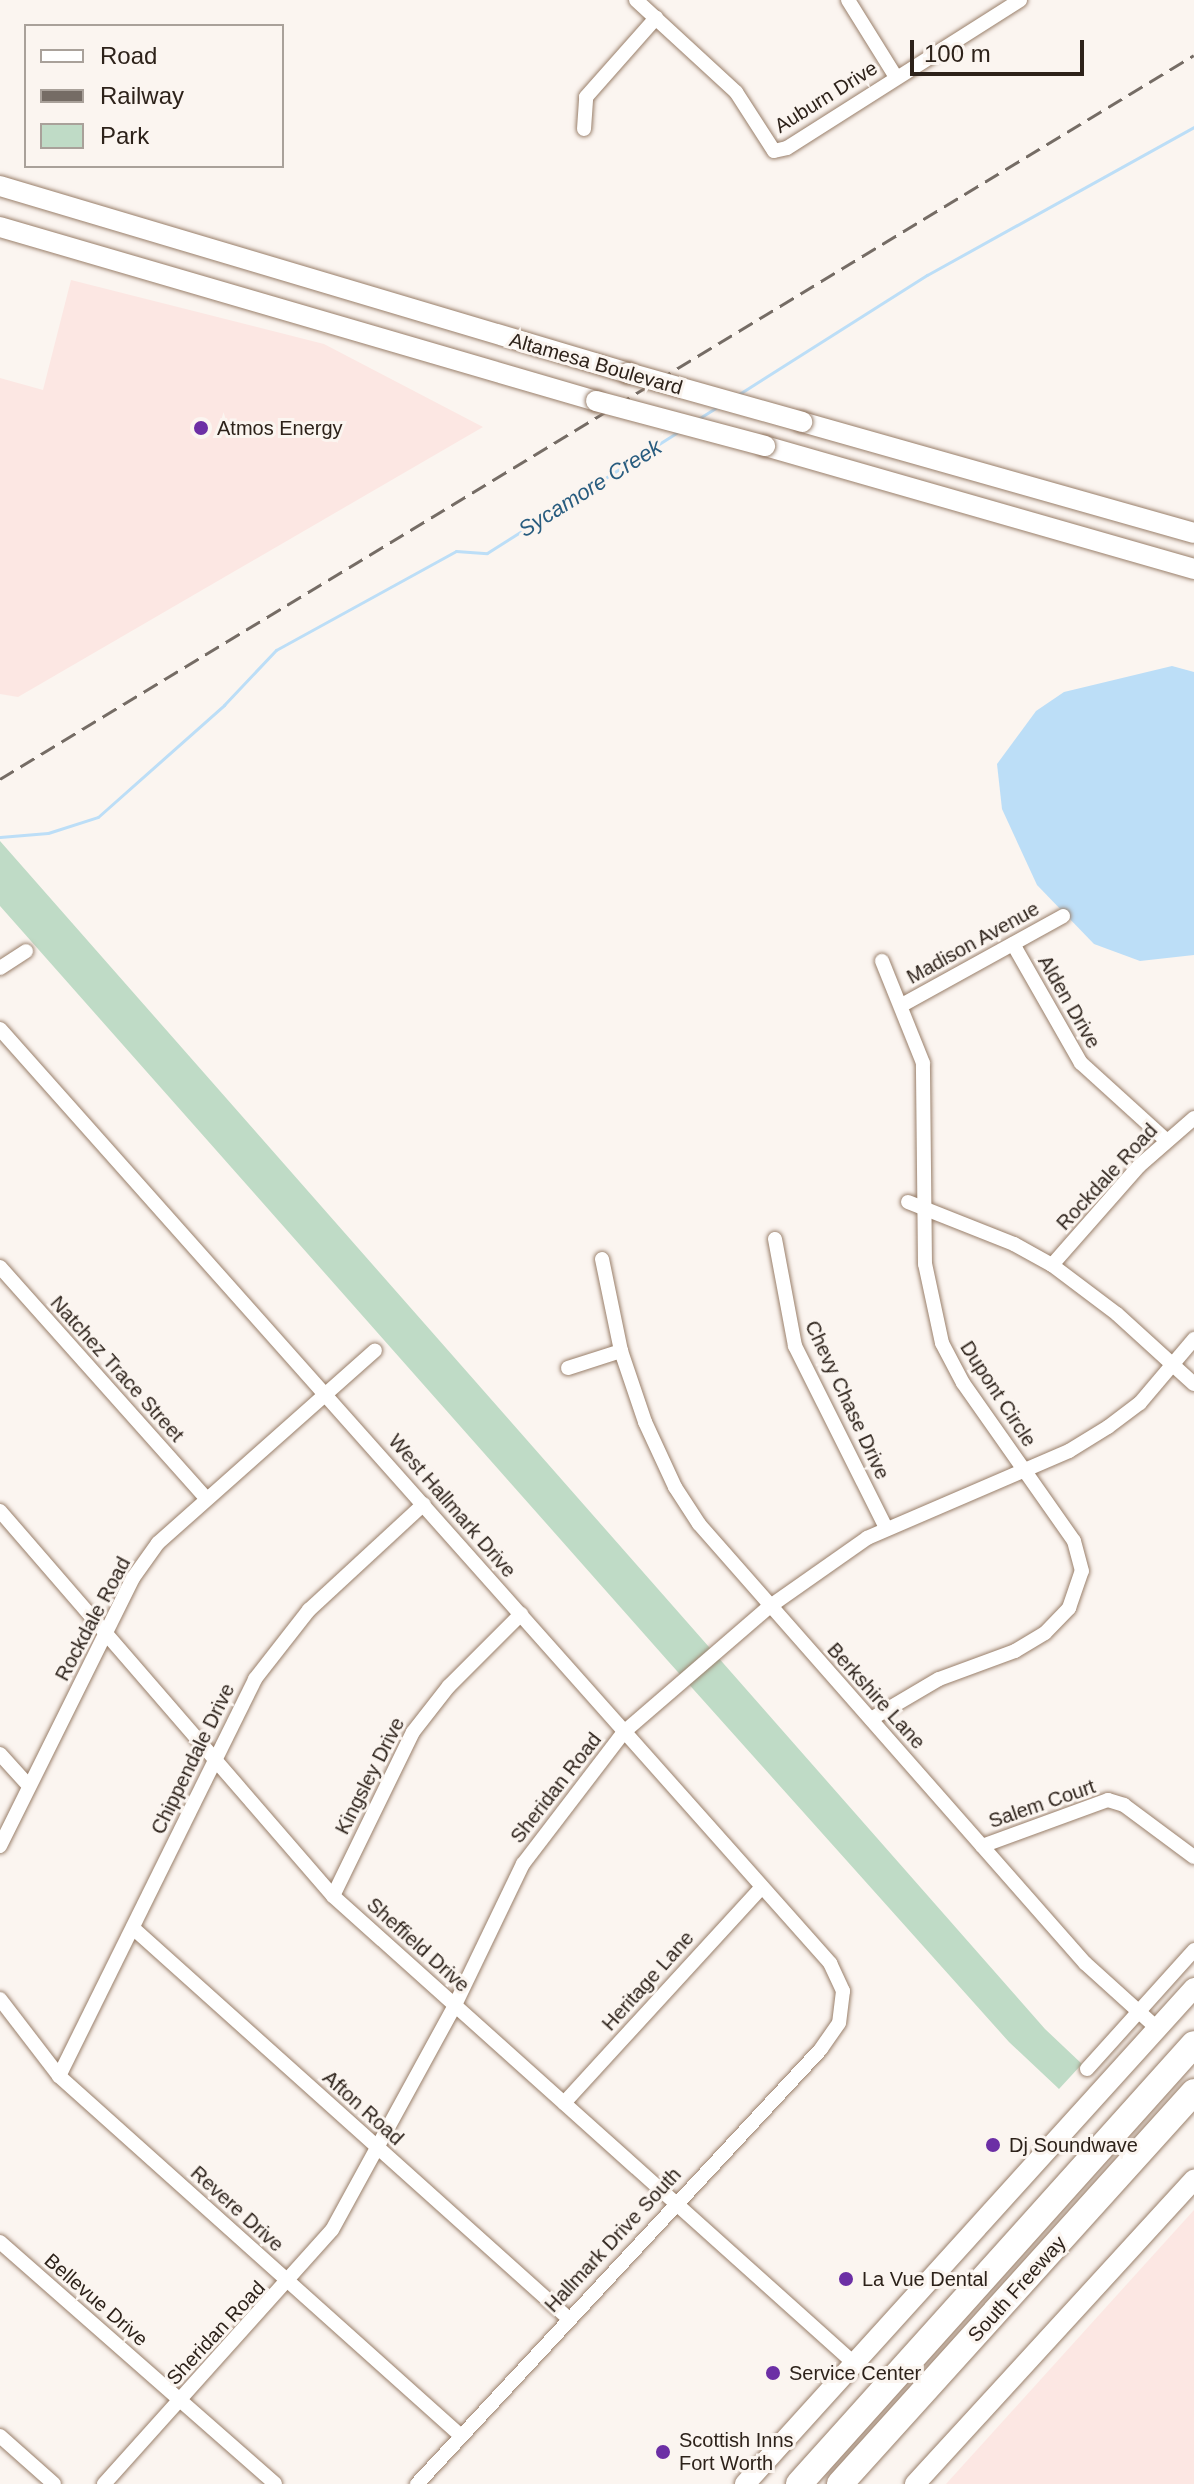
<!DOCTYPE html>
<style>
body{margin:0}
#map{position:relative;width:1194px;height:2484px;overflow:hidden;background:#fbf5f0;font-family:Helvetica,sans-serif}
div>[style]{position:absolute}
.industrial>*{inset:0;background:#fce7e3}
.green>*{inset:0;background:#bfdbc6}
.water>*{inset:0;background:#bcdef7}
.stream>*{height:3px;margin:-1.5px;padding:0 1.5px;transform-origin:1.5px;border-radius:1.5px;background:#bcdef7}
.roads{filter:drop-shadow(0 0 2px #997f6a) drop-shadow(0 0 2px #997f6a)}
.minor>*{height:14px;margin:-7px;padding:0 7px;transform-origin:7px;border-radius:7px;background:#fff}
.secondary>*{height:20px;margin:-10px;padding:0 10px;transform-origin:10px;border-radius:10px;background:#fff}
.motorway>*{height:26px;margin:-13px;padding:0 13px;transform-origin:13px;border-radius:13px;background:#fff}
.rail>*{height:3px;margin-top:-1.5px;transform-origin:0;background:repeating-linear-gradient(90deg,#756c65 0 16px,transparent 0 24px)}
.bridges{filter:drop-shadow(0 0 2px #997f6a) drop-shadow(0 0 2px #997f6a)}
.secondary-bridge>*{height:20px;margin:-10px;padding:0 10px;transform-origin:10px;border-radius:10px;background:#fff}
.dots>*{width:22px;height:22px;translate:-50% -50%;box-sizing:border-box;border:4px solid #fbf5f0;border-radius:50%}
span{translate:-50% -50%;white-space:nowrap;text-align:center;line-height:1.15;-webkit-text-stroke:6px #fbf5f0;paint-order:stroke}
.street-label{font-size:20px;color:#2d221a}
.poi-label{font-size:20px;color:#2d221a}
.left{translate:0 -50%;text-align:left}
.water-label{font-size:22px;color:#285c7f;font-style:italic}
.legend{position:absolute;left:24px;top:24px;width:260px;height:144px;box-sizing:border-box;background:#fbf5f0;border:2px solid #a9a19a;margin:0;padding:10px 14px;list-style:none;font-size:24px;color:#2d221a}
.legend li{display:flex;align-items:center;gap:16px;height:40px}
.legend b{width:40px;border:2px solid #a9a19a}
.scale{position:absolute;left:910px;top:40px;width:174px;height:36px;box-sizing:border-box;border:4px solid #2d221a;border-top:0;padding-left:10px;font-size:24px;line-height:28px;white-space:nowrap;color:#2d221a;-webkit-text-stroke:6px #fbf5f0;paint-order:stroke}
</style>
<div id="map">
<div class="industrial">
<i style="clip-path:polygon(71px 280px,324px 344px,483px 427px,18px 697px,0 694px,0 378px,43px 390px)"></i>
<i style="clip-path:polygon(1194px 2210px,1194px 2484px,946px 2484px)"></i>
</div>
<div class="green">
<i style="clip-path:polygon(0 841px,1045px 2029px,1082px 2064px,1059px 2089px,1009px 2042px,668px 1661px,0 906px)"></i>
</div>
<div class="water">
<i style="clip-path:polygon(1172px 666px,1194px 672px,1194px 955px,1140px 961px,1094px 944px,1037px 885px,1002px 809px,997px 764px,1036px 711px,1064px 692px)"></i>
</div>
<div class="stream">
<i style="left:736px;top:396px;width:226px;rotate:-32.4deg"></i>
<i style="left:927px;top:275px;width:305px;rotate:-29deg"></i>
<i style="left:698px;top:419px;width:25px;rotate:-32deg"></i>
<i style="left:0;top:837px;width:48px;rotate:-4.8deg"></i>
<i style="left:48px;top:833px;width:52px;rotate:-17.7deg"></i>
<i style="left:98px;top:817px;width:169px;rotate:-41.6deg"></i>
<i style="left:224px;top:705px;width:76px;rotate:-46.6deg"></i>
<i style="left:276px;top:650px;width:205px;rotate:-28.8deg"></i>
<i style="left:456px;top:551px;width:31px;rotate:4deg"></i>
<i style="left:487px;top:553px;width:226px;rotate:-32.4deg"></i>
</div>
<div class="roads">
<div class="minor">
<i style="left:636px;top:0;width:136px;rotate:42.6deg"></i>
<i style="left:736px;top:92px;width:70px;rotate:57.2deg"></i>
<i style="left:774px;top:151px;width:13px;rotate:-13deg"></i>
<i style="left:787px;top:148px;width:276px;rotate:-32.4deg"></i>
<i style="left:848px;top:0;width:91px;rotate:58.1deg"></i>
<i style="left:584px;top:129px;width:32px;rotate:-86deg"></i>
<i style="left:586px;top:97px;width:106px;rotate:-48.5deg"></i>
<i style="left:1013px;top:944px;width:137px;rotate:60.3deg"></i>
<i style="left:1081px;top:1063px;width:115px;rotate:42.2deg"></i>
<i style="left:0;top:968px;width:31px;rotate:-33deg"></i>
<i style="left:902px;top:1005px;width:184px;rotate:-28.9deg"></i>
<i style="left:0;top:1029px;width:1250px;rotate:48.37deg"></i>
<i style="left:830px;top:1963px;width:31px;rotate:65deg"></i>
<i style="left:843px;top:1991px;width:32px;rotate:97deg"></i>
<i style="left:839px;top:2023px;width:32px;rotate:125deg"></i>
<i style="left:821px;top:2049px;width:594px;rotate:132.88deg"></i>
<i style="left:908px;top:1202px;width:114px;rotate:21.6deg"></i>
<i style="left:1014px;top:1244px;width:43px;rotate:28.9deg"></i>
<i style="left:1052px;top:1265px;width:81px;rotate:37deg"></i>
<i style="left:1117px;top:1314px;width:104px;rotate:42.3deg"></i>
<i style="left:775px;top:1239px;width:109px;rotate:79.4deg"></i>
<i style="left:795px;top:1346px;width:203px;rotate:63.4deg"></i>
<i style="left:602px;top:1259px;width:94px;rotate:78.3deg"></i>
<i style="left:621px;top:1351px;width:75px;rotate:71.3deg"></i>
<i style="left:645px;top:1422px;width:72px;rotate:65.2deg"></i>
<i style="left:675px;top:1487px;width:44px;rotate:57deg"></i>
<i style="left:699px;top:1524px;width:585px;rotate:48.68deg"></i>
<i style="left:1085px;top:1963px;width:98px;rotate:42.1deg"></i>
<i style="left:1052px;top:1265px;width:132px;rotate:-48.7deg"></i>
<i style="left:1139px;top:1166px;width:73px;rotate:-41.1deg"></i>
<i style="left:0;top:1267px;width:308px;rotate:48.3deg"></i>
<i style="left:568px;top:1368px;width:56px;rotate:-17.8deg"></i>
<i style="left:0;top:1511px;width:509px;rotate:49.14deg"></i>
<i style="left:333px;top:1896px;width:701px;rotate:41.88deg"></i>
<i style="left:871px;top:1719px;width:79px;rotate:-30.5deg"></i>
<i style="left:939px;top:1679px;width:81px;rotate:-20.2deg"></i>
<i style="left:1015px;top:1651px;width:35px;rotate:-31deg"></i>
<i style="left:1045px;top:1633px;width:35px;rotate:-46deg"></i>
<i style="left:1069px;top:1608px;width:39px;rotate:-71deg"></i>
<i style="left:1082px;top:1571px;width:31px;rotate:-105deg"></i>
<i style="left:1074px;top:1541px;width:193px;rotate:-125.1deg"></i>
<i style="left:963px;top:1383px;width:45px;rotate:-117.7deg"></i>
<i style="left:942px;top:1343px;width:81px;rotate:-102.1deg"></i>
<i style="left:925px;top:1264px;width:201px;rotate:-90.6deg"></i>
<i style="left:923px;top:1063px;width:110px;rotate:-111.9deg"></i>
<i style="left:0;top:1754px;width:43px;rotate:47.8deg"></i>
<i style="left:0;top:1846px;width:299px;rotate:-63.6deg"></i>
<i style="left:133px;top:1578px;width:43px;rotate:-54.5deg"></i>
<i style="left:158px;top:1543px;width:290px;rotate:-41.6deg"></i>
<i style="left:982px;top:1846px;width:134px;rotate:-20.1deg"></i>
<i style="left:1108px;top:1800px;width:17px;rotate:17deg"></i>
<i style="left:1124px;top:1805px;width:87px;rotate:36.6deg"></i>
<i style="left:333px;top:1896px;width:182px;rotate:-64deg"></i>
<i style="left:413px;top:1732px;width:58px;rotate:-52deg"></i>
<i style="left:449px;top:1686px;width:102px;rotate:-45deg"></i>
<i style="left:133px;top:1928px;width:584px;rotate:41.88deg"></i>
<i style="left:0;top:1999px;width:97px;rotate:52.5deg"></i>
<i style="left:59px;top:2076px;width:538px;rotate:41.84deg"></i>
<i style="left:1087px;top:2069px;width:160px;rotate:-48deg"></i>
<i style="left:59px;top:2076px;width:443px;rotate:-63.7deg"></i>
<i style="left:255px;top:1679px;width:88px;rotate:-52deg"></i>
<i style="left:309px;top:1610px;width:156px;rotate:-42.7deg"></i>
<i style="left:564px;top:2103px;width:293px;rotate:-47.5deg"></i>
<i style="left:0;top:2242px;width:366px;rotate:41.3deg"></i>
<i style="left:0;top:2436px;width:72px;rotate:41.6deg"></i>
<i style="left:104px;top:2484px;width:341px;rotate:-48.1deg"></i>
<i style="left:332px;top:2230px;width:256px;rotate:-61.3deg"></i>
<i style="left:455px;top:2005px;width:157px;rotate:-64.3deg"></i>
<i style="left:523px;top:1864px;width:166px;rotate:-52.6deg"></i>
<i style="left:624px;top:1732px;width:191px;rotate:-40.8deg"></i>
<i style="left:769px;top:1607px;width:120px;rotate:-35.1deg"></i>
<i style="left:867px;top:1538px;width:220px;rotate:-23.3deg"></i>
<i style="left:1069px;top:1451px;width:46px;rotate:-31.6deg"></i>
<i style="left:1108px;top:1427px;width:40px;rotate:-37deg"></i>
<i style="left:1140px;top:1403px;width:84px;rotate:-49.8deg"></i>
</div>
<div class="secondary">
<i style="left:0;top:186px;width:655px;rotate:16.58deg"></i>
<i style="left:0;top:227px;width:621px;rotate:16.27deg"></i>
<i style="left:802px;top:422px;width:407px;rotate:15.8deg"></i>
<i style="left:765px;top:446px;width:446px;rotate:16deg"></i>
<i style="left:745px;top:2484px;width:669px;rotate:-47.85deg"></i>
<i style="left:915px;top:2484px;width:413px;rotate:-47.5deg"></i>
</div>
<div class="motorway">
<i style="left:799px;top:2484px;width:591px;rotate:-48.08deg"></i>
<i style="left:840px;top:2484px;width:528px;rotate:-47.92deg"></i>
</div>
</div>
<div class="rail">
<i style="left:0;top:779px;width:1396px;rotate:-31.23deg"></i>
</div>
<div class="bridges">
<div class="secondary-bridge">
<i style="left:628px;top:373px;width:181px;rotate:15.7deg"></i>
<i style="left:596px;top:401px;width:175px;rotate:14.9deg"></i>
</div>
</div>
<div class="dots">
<i style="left:201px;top:428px;background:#6c2fa5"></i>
<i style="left:993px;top:2145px;background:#6c2fa5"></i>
<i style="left:846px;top:2279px;background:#6c2fa5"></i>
<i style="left:773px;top:2373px;background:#6c2fa5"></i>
<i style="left:663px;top:2452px;background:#6c2fa5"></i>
</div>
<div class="street-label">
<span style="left:826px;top:97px;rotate:-32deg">Auburn Drive</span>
<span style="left:596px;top:364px;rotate:16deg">Altamesa Boulevard</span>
<span style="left:973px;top:943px;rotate:-29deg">Madison Avenue</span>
<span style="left:1069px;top:1002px;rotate:60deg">Alden Drive</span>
<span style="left:1107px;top:1177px;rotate:-47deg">Rockdale Road</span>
<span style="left:117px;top:1369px;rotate:48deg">Natchez Trace Street</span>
<span style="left:998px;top:1394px;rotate:57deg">Dupont Circle</span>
<span style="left:847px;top:1400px;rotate:65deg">Chevy Chase Drive</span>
<span style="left:452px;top:1506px;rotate:49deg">West Hallmark Drive</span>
<span style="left:93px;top:1619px;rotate:-62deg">Rockdale Road</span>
<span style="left:876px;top:1696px;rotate:48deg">Berkshire Lane</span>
<span style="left:193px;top:1759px;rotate:-64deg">Chippendale Drive</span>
<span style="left:370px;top:1776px;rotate:-63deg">Kingsley Drive</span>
<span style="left:556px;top:1788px;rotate:-52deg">Sheridan Road</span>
<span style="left:1042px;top:1804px;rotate:-19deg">Salem Court</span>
<span style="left:418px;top:1945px;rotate:42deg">Sheffield Drive</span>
<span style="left:648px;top:1981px;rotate:-48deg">Heritage Lane</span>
<span style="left:363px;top:2108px;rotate:42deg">Afton Road</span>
<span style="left:237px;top:2209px;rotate:42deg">Revere Drive</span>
<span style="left:613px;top:2240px;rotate:-47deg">Hallmark Drive South</span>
<span style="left:1017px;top:2289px;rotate:-48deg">South Freeway</span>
<span style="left:96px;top:2300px;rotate:41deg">Bellevue Drive</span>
<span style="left:216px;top:2333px;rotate:-47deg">Sheridan Road</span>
</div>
<div class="poi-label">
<span class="left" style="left:217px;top:428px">Atmos Energy</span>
<span class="left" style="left:1009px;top:2145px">Dj Soundwave</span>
<span class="left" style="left:862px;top:2279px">La Vue Dental</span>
<span class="left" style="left:789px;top:2373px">Service Center</span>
<span class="left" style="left:679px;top:2452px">Scottish Inns<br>Fort Worth</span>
</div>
<div class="water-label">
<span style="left:590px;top:488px;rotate:-32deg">Sycamore Creek</span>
</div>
<ul class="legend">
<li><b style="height:10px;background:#fff"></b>Road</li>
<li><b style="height:10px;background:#756c65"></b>Railway</li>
<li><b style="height:22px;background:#bfdbc6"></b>Park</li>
</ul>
<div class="scale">100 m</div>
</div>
